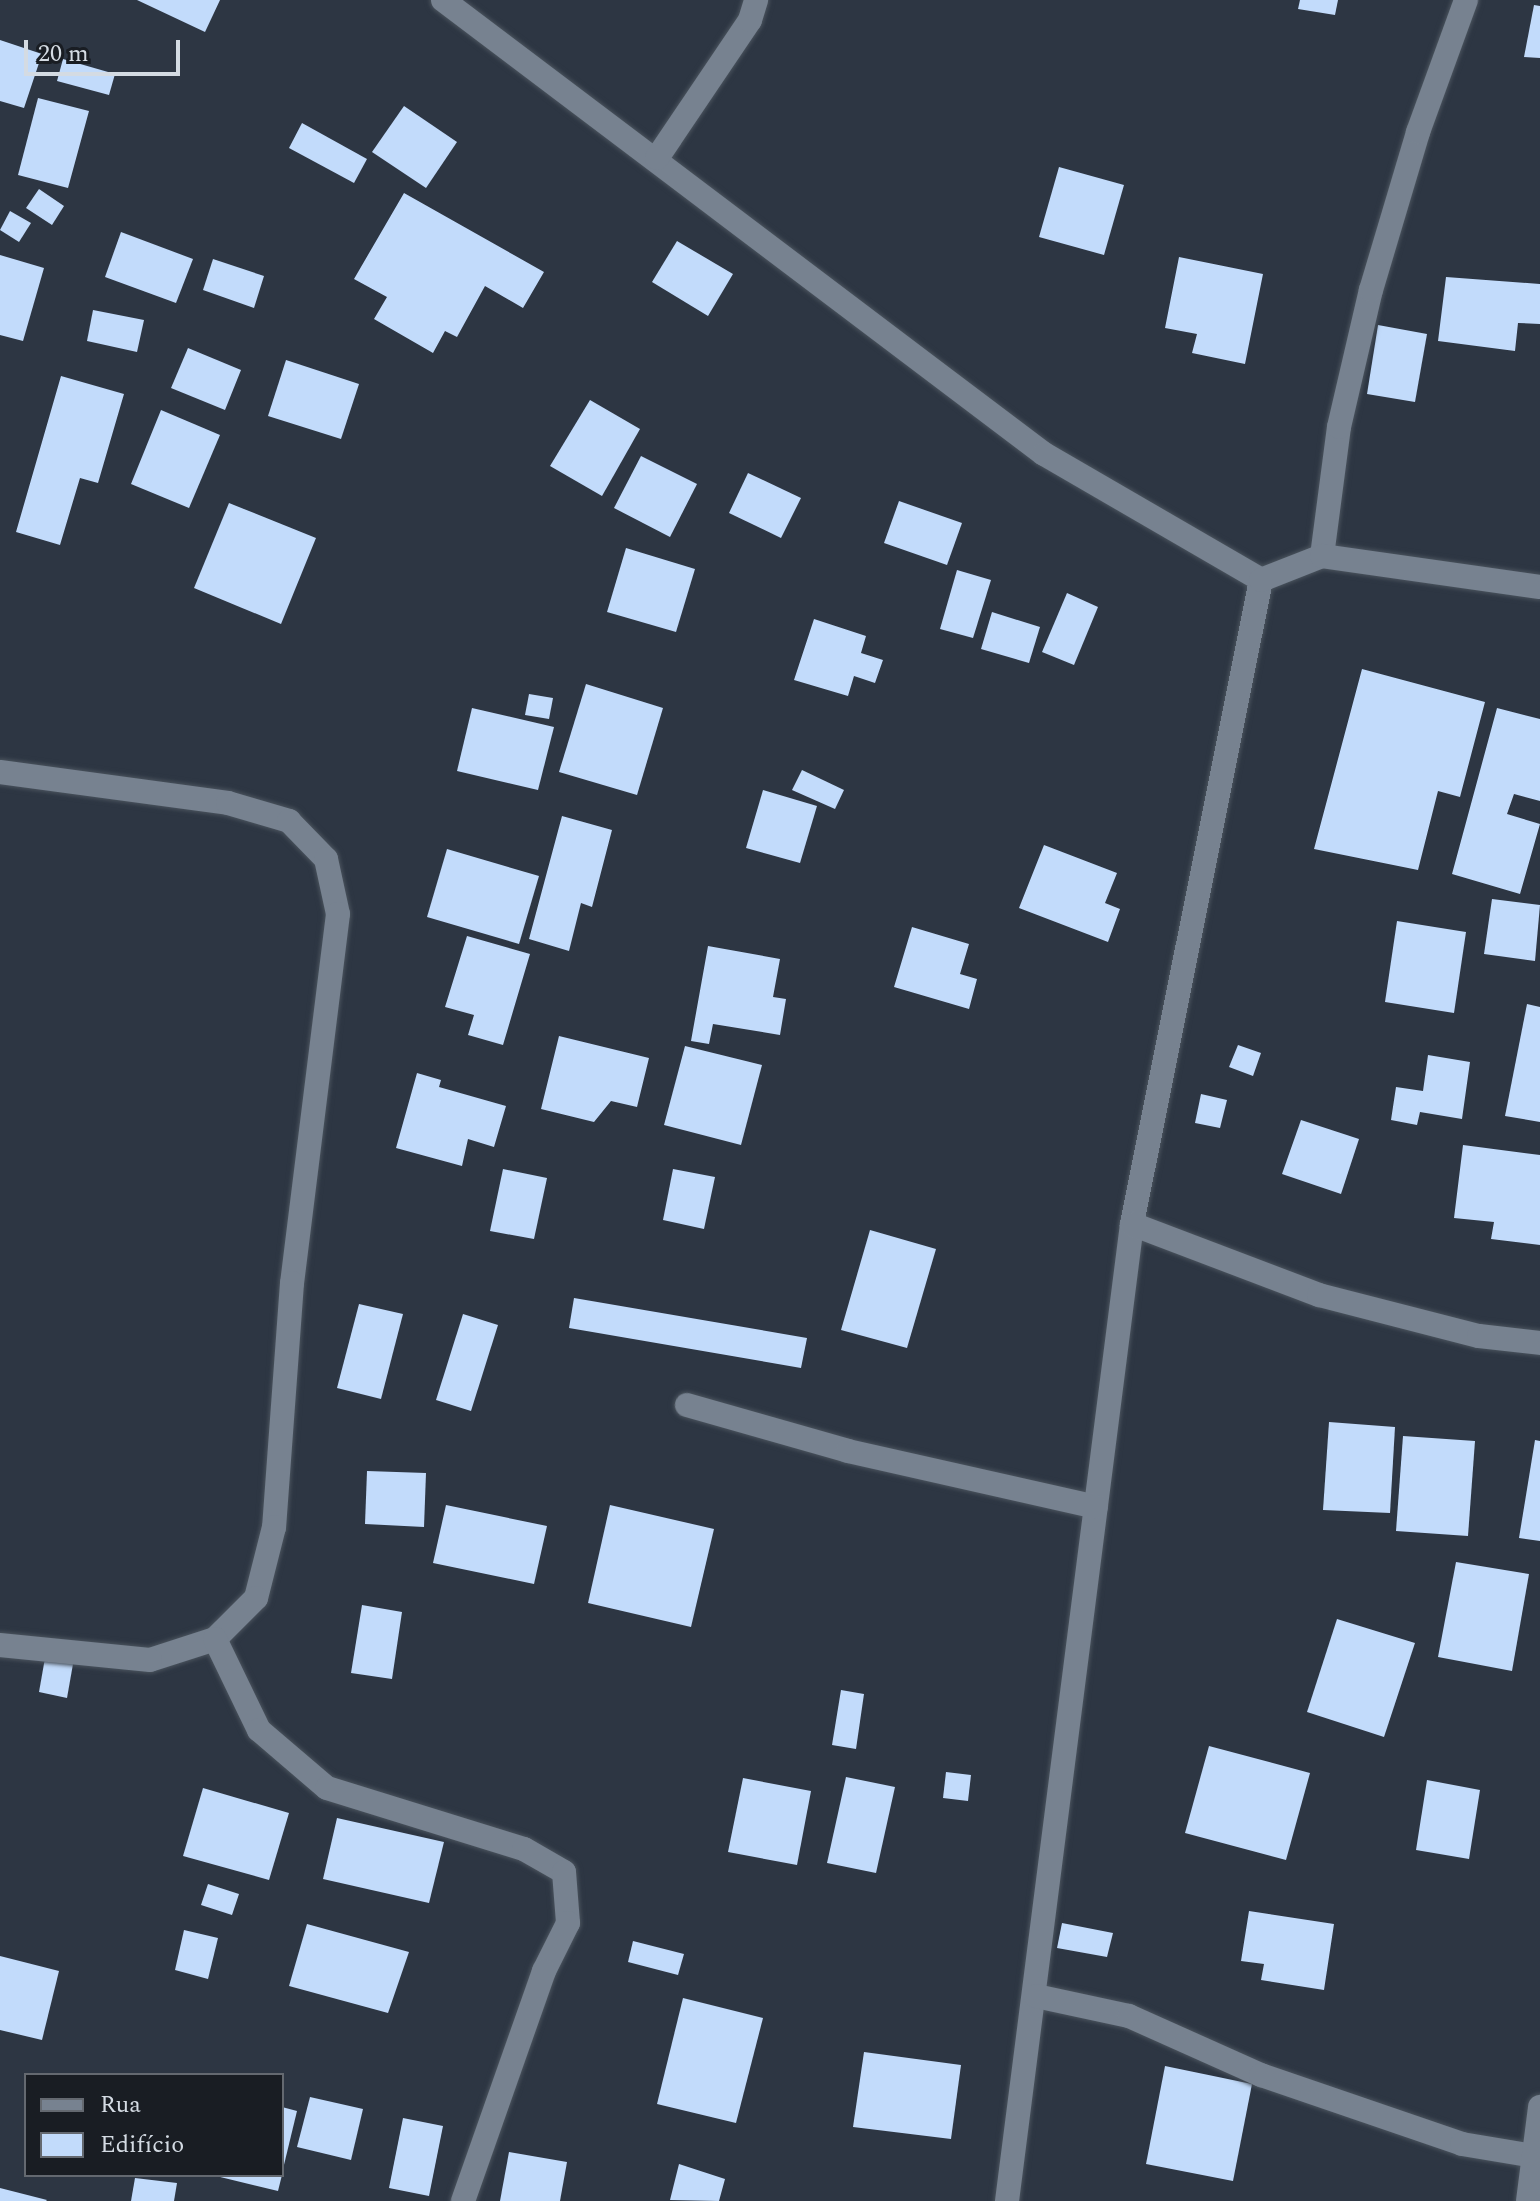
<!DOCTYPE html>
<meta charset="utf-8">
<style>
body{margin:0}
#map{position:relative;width:1540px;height:2201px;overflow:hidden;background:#2d3643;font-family:Spectral,serif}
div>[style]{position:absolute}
.building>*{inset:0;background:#c2dbfb}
.roads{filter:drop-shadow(0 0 2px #4a535d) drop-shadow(0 0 2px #4a535d)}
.minor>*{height:24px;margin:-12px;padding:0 12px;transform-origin:12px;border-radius:12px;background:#778290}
span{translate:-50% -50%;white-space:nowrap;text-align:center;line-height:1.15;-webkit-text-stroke:8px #191d23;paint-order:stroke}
.legend{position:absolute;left:24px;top:2073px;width:260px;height:104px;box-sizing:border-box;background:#191d23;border:2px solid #646970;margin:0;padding:10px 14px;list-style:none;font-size:24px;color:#d4dbe3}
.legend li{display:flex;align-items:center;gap:16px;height:40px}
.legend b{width:40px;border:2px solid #646970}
.scale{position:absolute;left:24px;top:40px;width:156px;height:36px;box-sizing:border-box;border:4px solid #d4dbe3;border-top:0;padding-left:10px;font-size:24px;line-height:28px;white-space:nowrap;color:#d4dbe3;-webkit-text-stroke:6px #191d23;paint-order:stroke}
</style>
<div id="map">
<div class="building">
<i style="clip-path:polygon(137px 0,220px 0,205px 32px)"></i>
<i style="clip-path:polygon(1300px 0,1338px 0,1335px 15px,1298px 9px)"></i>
<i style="clip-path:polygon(1534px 5px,1540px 6px,1540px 58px,1524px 57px)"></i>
<i style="clip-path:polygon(0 40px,42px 54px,24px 108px,0 101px)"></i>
<i style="clip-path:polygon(63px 59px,115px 74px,109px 95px,57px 81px)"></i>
<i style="clip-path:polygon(38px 98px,89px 111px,68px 188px,18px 175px)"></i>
<i style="clip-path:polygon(404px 106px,457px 142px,426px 188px,372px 152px)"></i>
<i style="clip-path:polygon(302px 123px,367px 159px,354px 183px,289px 148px)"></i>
<i style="clip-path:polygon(1059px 167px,1124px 185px,1104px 255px,1039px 237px)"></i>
<i style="clip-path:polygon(39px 189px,64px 206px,52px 225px,26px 208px)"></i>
<i style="clip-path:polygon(404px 193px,544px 272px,523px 308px,485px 286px,457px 337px,445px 331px,433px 353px,374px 319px,387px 297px,354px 279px)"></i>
<i style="clip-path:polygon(10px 211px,31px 223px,19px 242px,0 230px)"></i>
<i style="clip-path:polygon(121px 232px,193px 259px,176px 303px,105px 277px)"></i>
<i style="clip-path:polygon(677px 241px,733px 274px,708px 316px,652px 282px)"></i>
<i style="clip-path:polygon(0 255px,44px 268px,23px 341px,0 335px)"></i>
<i style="clip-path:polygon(1179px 257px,1263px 274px,1245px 364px,1192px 353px,1197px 334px,1165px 328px)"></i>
<i style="clip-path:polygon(213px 259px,264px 276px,254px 308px,203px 290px)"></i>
<i style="clip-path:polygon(1446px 277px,1540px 284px,1540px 324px,1518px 323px,1515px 351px,1438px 341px)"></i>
<i style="clip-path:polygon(93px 310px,144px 320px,137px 352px,87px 341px)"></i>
<i style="clip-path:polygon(1378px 325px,1427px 334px,1415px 402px,1367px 394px)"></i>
<i style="clip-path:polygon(188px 348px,241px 370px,225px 410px,171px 388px)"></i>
<i style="clip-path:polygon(286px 360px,359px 384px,341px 439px,268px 416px)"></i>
<i style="clip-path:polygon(61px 376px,124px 394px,98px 483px,80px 478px,60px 545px,16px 532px)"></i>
<i style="clip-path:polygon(590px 400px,640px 429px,602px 496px,550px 466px)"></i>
<i style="clip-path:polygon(161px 410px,220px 435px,189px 508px,131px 484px)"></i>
<i style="clip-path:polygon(641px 456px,697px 484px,670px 537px,614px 508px)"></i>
<i style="clip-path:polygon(748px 473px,801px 498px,781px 538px,729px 513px)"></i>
<i style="clip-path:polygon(899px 501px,962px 523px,947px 565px,884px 543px)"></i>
<i style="clip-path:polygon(229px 503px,316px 538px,281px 624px,194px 588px)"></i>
<i style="clip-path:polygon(626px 548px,695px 569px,676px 632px,607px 612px)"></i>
<i style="clip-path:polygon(957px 570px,991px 580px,973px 638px,940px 629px)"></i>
<i style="clip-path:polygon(1067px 593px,1098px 607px,1074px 665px,1042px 652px)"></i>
<i style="clip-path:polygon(992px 612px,1040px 627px,1029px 663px,981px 649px)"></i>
<i style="clip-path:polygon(814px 619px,866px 636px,861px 653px,883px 660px,875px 683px,854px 676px,848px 696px,794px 680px)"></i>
<i style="clip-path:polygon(1362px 669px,1485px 702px,1460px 797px,1438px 791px,1418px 870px,1314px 849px)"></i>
<i style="clip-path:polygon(586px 684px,663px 708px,637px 795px,559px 772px)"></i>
<i style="clip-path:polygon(529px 694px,553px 698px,549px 719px,525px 715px)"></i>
<i style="clip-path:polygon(472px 708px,554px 727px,538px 790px,457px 771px)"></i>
<i style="clip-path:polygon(1497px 708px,1540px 719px,1540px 801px,1514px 794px,1507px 814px,1540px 824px,1520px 894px,1452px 874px)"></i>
<i style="clip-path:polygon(802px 770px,844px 790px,835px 809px,792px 790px)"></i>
<i style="clip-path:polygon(763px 790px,817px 806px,800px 863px,746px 848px)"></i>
<i style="clip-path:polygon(562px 816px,612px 830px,592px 907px,581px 903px,569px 951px,529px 939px)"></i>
<i style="clip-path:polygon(1044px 845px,1117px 873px,1105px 903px,1120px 909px,1108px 942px,1019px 908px)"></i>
<i style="clip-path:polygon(447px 849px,539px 876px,519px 944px,427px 917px)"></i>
<i style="clip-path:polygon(1492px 899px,1540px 905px,1535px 961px,1484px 954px)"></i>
<i style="clip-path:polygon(1397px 921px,1466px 932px,1454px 1013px,1385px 1002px)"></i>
<i style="clip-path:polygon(912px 927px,969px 944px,960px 974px,977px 979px,969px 1009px,894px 987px)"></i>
<i style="clip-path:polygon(467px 936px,530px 954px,503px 1045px,468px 1035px,474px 1015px,445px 1007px)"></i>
<i style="clip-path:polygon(708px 946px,780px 959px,773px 997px,786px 999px,780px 1035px,713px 1024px,709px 1044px,691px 1041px)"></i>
<i style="clip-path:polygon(1527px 1004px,1540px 1007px,1540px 1122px,1505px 1116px)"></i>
<i style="clip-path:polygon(559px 1036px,649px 1058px,637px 1107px,611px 1101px,594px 1122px,541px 1109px)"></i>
<i style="clip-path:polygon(1238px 1045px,1261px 1053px,1253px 1076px,1229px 1067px)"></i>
<i style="clip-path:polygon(685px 1046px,762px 1065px,741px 1145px,664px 1125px)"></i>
<i style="clip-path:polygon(1428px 1055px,1470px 1062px,1462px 1119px,1420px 1112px,1417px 1125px,1391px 1120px,1396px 1087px,1423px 1091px)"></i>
<i style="clip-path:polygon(417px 1073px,441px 1080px,439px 1087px,506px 1106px,494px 1147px,468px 1139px,462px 1166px,396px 1148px)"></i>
<i style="clip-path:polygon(1201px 1094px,1227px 1100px,1220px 1128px,1195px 1123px)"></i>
<i style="clip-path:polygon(1301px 1120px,1359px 1139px,1341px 1194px,1282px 1174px)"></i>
<i style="clip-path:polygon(1463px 1145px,1540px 1155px,1540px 1245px,1491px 1239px,1494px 1222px,1454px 1218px)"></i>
<i style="clip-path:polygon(503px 1169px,547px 1178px,534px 1239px,490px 1231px)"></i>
<i style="clip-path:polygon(673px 1169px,715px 1177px,704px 1229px,663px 1220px)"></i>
<i style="clip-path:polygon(870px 1230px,936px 1249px,907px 1348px,841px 1330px)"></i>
<i style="clip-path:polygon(574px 1298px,807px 1338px,801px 1368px,569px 1328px)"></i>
<i style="clip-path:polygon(359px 1304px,403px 1314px,381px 1399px,337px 1388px)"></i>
<i style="clip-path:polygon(463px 1314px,498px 1325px,471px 1411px,436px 1400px)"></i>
<i style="clip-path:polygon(1329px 1422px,1395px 1427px,1390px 1513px,1323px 1510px)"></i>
<i style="clip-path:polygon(1403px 1436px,1475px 1441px,1468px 1536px,1396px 1531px)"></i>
<i style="clip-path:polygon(1535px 1440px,1540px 1441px,1540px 1541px,1519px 1538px)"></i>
<i style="clip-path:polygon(367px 1471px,426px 1473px,424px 1527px,365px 1524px)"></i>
<i style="clip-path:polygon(446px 1505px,547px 1526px,534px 1584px,433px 1563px)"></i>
<i style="clip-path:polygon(610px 1505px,714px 1529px,691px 1627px,588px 1603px)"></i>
<i style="clip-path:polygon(1456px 1562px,1529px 1574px,1512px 1671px,1438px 1657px)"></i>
<i style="clip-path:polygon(362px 1605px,402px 1612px,392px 1679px,351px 1673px)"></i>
<i style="clip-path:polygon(1337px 1619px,1415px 1643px,1384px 1737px,1307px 1712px)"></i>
<i style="clip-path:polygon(45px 1658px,73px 1664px,67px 1698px,39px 1692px)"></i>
<i style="clip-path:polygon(841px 1690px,864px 1694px,856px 1749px,832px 1745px)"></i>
<i style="clip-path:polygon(1209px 1746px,1310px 1773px,1286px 1860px,1185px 1833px)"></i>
<i style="clip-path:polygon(946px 1772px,971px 1775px,968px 1801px,943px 1798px)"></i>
<i style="clip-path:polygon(846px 1777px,895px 1787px,876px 1873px,827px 1863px)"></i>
<i style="clip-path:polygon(743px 1778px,811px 1791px,797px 1865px,728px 1852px)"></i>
<i style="clip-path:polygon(1427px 1780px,1480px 1790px,1469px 1859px,1416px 1850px)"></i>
<i style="clip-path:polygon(203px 1788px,289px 1813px,269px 1880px,183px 1856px)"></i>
<i style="clip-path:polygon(337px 1818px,444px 1842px,429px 1903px,323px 1879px)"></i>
<i style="clip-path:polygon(208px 1884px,239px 1894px,232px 1915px,201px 1905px)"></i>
<i style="clip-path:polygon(1249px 1911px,1334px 1924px,1324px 1990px,1261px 1980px,1264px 1964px,1241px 1961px)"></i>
<i style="clip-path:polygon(1062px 1923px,1113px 1933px,1107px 1957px,1057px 1948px)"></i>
<i style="clip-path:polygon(307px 1924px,409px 1952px,388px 2013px,289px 1986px)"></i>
<i style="clip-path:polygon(184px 1930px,218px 1938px,208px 1979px,175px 1970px)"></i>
<i style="clip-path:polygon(633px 1941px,684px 1954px,678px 1975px,628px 1962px)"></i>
<i style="clip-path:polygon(0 1956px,59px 1971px,42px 2040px,0 2030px)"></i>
<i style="clip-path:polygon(683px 1998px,763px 2018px,736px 2123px,657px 2104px)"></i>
<i style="clip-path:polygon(864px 2052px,961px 2065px,951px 2139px,853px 2127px)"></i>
<i style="clip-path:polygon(1165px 2066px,1252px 2084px,1233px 2181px,1146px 2164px)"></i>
<i style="clip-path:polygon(310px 2097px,363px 2109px,351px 2160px,297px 2147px)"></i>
<i style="clip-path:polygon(282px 2107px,297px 2111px,283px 2169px,282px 2169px)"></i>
<i style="clip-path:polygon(403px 2118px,443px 2126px,429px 2196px,389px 2188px)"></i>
<i style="clip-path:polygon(509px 2152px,567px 2162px,560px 2201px,500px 2201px)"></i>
<i style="clip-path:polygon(679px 2164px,725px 2179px,719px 2201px,670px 2200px)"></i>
<i style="clip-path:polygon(212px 2175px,282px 2175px,278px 2191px)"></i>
<i style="clip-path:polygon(135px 2178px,177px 2183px,174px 2201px,131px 2201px)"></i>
<i style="clip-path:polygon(0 2188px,47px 2200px,46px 2201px,0 2201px)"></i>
</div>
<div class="roads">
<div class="minor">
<i style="left:443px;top:0;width:753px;rotate:37.07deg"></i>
<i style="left:1044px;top:454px;width:251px;rotate:30.1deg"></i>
<i style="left:1261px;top:580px;width:657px;rotate:101.33deg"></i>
<i style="left:1132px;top:1224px;width:985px;rotate:97.29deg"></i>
<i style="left:657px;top:158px;width:166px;rotate:-56deg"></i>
<i style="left:750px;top:20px;width:21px;rotate:-73deg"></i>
<i style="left:1322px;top:556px;width:130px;rotate:-82.5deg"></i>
<i style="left:1339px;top:427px;width:141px;rotate:-76.9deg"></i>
<i style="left:1371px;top:290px;width:165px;rotate:-73.4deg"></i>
<i style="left:1418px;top:132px;width:140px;rotate:-70deg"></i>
<i style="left:1261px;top:580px;width:66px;rotate:-21.5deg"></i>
<i style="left:1322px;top:556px;width:220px;rotate:8.1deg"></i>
<i style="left:0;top:772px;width:230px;rotate:7.7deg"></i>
<i style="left:228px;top:803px;width:64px;rotate:16.4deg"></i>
<i style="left:289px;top:821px;width:53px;rotate:45.8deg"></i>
<i style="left:326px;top:859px;width:56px;rotate:77.7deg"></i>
<i style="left:338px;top:914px;width:372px;rotate:97.1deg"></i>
<i style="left:292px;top:1283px;width:245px;rotate:94.2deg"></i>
<i style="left:274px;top:1527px;width:73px;rotate:104.2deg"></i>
<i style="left:256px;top:1598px;width:58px;rotate:135deg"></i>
<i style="left:215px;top:1639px;width:68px;rotate:162.1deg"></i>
<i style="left:150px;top:1660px;width:151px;rotate:-174.3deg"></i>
<i style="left:1132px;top:1224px;width:200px;rotate:20.8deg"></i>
<i style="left:1319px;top:1295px;width:165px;rotate:14.4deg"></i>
<i style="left:1479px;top:1336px;width:61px;rotate:6.5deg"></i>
<i style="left:687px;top:1405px;width:167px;rotate:15.9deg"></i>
<i style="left:848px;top:1451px;width:254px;rotate:12.7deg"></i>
<i style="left:215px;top:1639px;width:101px;rotate:64.2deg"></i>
<i style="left:259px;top:1730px;width:89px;rotate:40.5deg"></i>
<i style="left:327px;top:1788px;width:206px;rotate:17.2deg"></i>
<i style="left:524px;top:1849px;width:46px;rotate:29.9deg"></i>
<i style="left:564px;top:1872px;width:51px;rotate:85.5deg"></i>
<i style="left:568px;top:1923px;width:54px;rotate:116.6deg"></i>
<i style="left:544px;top:1971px;width:244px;rotate:109.4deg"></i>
<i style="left:1036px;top:1996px;width:95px;rotate:12.1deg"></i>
<i style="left:1129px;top:2016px;width:145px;rotate:24.1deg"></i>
<i style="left:1261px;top:2075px;width:213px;rotate:18.9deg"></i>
<i style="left:1462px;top:2144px;width:79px;rotate:9.5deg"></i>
<i style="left:1528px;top:2201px;width:95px;rotate:-82.7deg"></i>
</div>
</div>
<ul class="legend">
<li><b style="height:10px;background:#778290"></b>Rua</li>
<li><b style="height:22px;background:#c2dbfb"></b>Edifício</li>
</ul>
<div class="scale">20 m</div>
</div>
